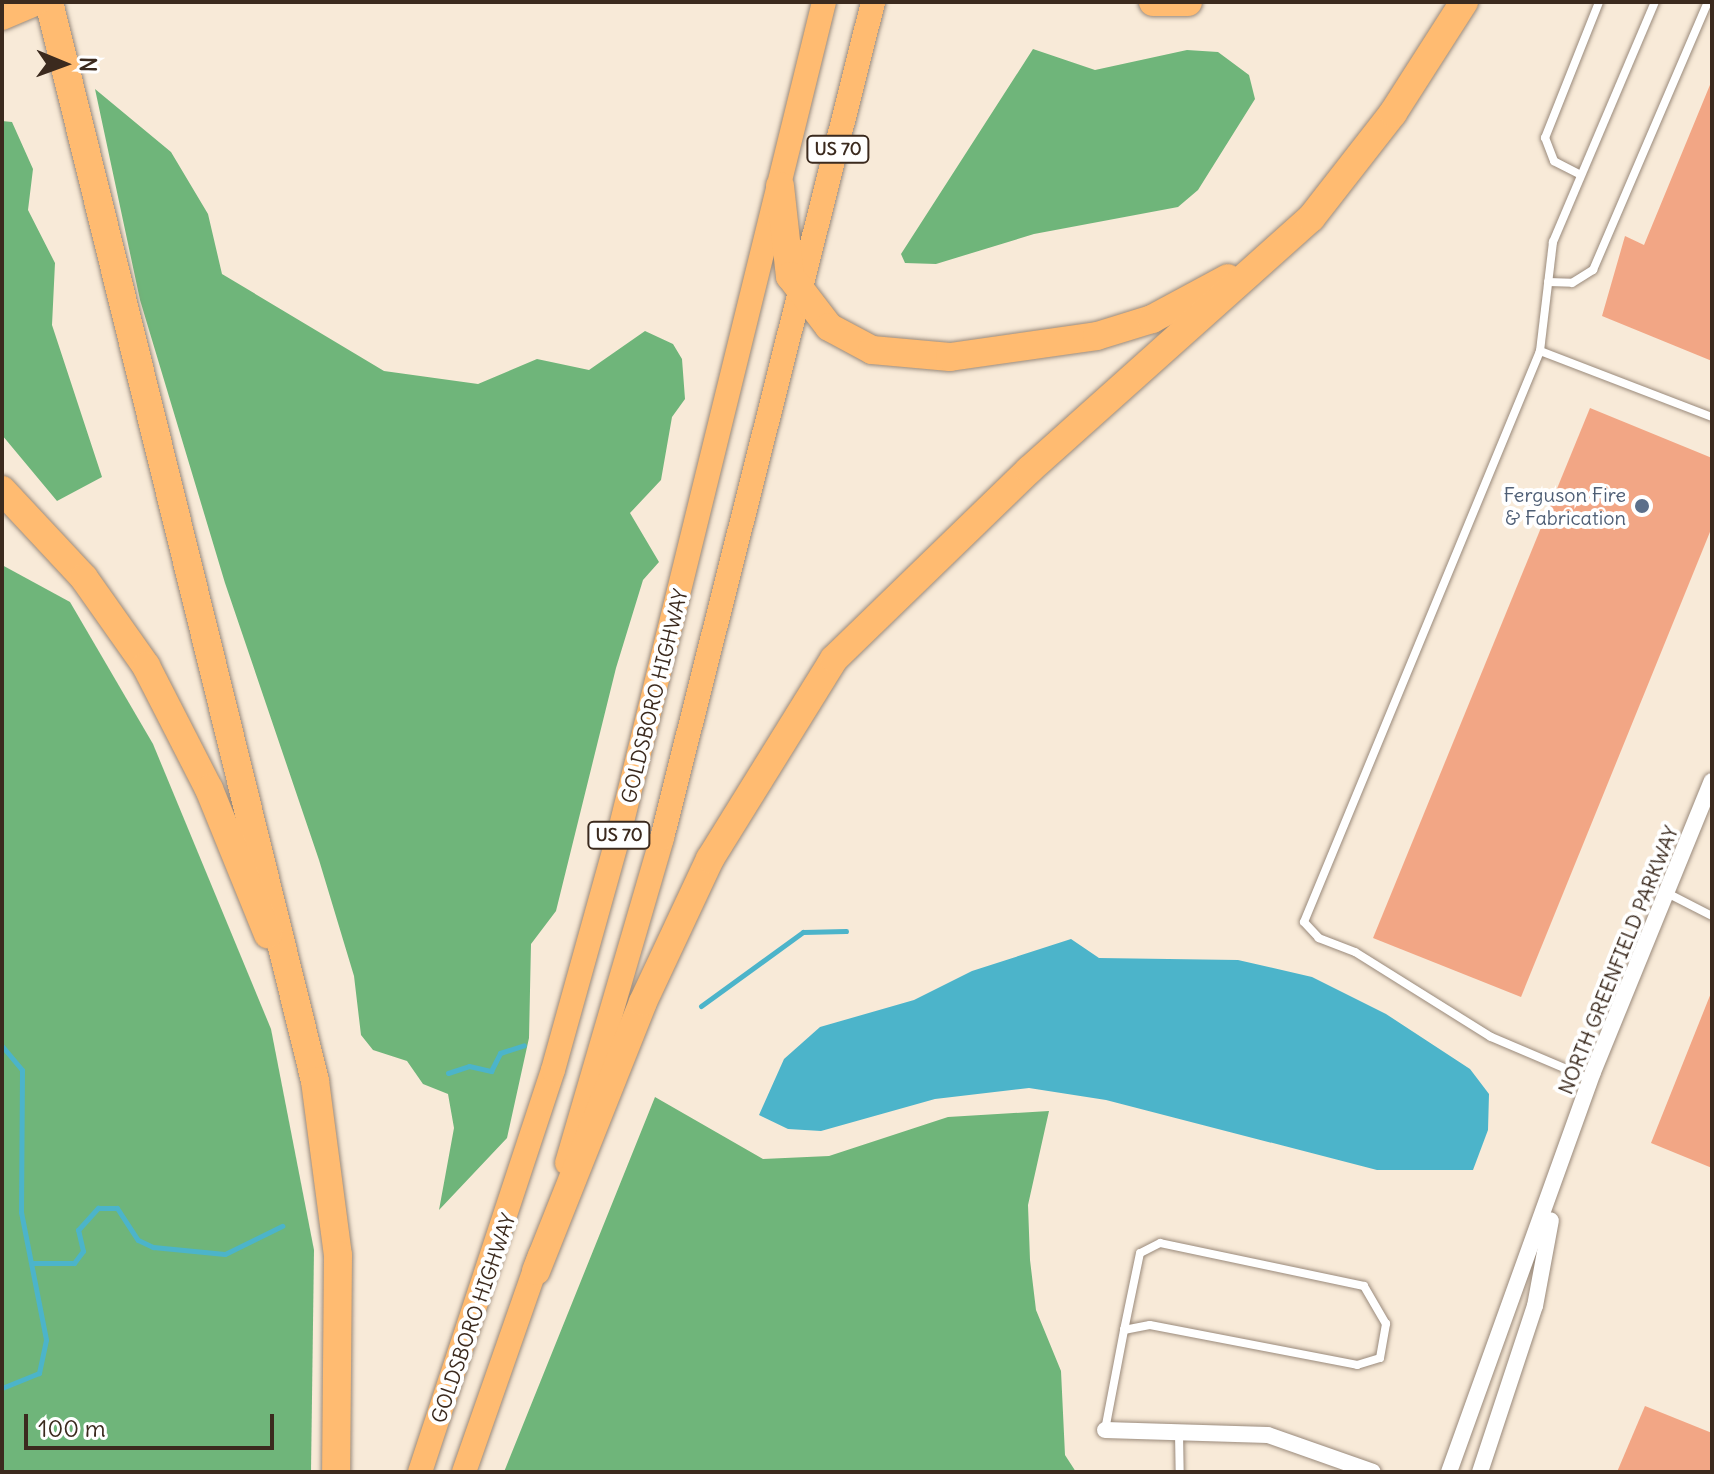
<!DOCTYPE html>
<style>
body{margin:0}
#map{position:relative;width:1714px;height:1474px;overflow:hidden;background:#f8ead8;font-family:Delius,sans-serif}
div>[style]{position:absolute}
.forest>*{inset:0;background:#6fb57a}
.water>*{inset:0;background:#4cb4ca}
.stream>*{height:5px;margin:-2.5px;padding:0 2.5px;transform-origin:2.5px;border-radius:2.5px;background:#4cb4ca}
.building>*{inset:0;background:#f2a685}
.roads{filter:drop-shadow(0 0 2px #9a8a7b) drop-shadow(0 0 2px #9a8a7b)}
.service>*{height:8px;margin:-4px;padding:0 4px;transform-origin:4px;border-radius:4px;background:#fff}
.minor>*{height:16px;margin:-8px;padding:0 8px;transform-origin:8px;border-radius:8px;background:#fff}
.primary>*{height:24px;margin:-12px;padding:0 12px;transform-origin:12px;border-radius:12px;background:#ffbb71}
.motorway>*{height:28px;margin:-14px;padding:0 14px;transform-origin:14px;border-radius:14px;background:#ffbb71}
.dots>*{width:22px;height:22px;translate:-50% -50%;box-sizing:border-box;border:4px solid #fff;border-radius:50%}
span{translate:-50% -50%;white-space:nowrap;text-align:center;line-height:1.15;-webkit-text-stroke:8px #fff;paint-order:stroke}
.shield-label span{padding:2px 6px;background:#fff;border:2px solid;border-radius:6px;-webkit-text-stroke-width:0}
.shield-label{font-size:18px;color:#3b2a1e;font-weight:700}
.service-label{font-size:20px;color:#4e5e75}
.right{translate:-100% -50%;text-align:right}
.street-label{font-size:20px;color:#3b2a1e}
.frame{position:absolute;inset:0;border:4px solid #3b2a1e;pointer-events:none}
.north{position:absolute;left:24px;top:24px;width:80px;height:80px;-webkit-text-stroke:6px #fff;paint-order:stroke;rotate:91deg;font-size:22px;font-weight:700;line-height:32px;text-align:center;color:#3b2a1e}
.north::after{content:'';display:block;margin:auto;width:28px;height:36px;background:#3b2a1e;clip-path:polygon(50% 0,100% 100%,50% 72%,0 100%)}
.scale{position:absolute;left:24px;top:1414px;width:250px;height:36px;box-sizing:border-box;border:4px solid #3b2a1e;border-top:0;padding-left:10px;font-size:24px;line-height:28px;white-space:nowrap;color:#3b2a1e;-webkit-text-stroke:6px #fff;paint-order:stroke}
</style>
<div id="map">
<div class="forest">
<i style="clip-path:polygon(1033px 49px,1095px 70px,1187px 50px,1218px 52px,1249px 75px,1255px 99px,1198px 190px,1178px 207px,1034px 234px,936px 264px,905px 263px,901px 254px)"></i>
<i style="clip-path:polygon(95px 89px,171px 152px,208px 214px,222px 274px,384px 371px,478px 384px,537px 359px,589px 370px,645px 331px,673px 344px,682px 359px,685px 399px,672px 417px,661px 480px,630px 513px,659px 562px,643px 580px,616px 668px,556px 911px,531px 944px,529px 1038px,507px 1138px,439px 1210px,454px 1128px,448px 1094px,423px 1084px,407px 1061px,373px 1050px,361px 1035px,354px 976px,319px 860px,225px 583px,140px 300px)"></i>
<i style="clip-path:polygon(2px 121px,12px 122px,33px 169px,28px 210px,55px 263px,52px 325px,102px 477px,57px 501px,2px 435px)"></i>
<i style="clip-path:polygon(2px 565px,70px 602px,153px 744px,271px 1029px,314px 1250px,311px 1472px,2px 1472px)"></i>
<i style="clip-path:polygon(655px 1097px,763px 1159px,829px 1156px,948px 1117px,1049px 1111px,1028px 1205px,1030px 1260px,1036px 1310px,1061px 1371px,1065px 1455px,1076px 1472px,504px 1472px)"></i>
</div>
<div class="water">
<i style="clip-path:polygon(1071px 939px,1099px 958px,1238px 960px,1312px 977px,1386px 1014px,1470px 1069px,1489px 1094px,1488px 1130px,1473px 1170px,1377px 1170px,1106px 1100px,1029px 1088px,935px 1099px,821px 1131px,788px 1129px,759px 1115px,784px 1059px,820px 1027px,914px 1000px,972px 971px)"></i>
</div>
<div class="stream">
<i style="left:701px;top:1006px;width:126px;rotate:-36deg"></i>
<i style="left:803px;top:932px;width:43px;rotate:-1.3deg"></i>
<i style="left:2px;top:1046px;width:31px;rotate:50deg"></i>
<i style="left:22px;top:1070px;width:142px;rotate:90.4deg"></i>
<i style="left:21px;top:1212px;width:130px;rotate:78.9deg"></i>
<i style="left:46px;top:1340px;width:34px;rotate:102deg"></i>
<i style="left:39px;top:1373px;width:40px;rotate:158deg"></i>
<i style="left:448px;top:1073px;width:22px;rotate:-18deg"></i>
<i style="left:469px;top:1066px;width:23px;rotate:13deg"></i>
<i style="left:491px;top:1071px;width:20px;rotate:-63deg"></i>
<i style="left:500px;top:1053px;width:25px;rotate:-18deg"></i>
<i style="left:32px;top:1263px;width:42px"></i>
<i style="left:74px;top:1263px;width:15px;rotate:-53deg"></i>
<i style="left:83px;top:1251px;width:22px;rotate:-103deg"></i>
<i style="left:78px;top:1230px;width:30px;rotate:-48deg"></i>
<i style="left:98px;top:1208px;width:19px"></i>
<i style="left:117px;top:1208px;width:38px;rotate:57deg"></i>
<i style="left:138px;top:1240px;width:17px;rotate:25deg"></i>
<i style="left:153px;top:1247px;width:72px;rotate:5.6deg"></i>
<i style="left:225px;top:1254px;width:64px;rotate:-26.2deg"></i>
</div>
<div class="building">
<i style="clip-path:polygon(1712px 80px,1712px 361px,1602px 316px,1625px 236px,1644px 245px)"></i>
<i style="clip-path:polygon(1590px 408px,1712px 458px,1712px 527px,1521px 997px,1373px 938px)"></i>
<i style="clip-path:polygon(1711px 993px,1712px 993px,1712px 1168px,1651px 1143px)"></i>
<i style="clip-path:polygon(1645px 1406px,1712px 1433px,1712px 1472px,1617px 1472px)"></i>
</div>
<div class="roads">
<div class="service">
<i style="left:1581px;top:175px;width:30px;rotate:-153deg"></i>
<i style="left:1554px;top:161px;width:25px;rotate:-111deg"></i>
<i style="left:1545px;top:138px;width:146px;rotate:-68.3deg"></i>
<i style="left:1548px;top:282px;width:24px;rotate:2deg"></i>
<i style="left:1572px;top:283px;width:25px;rotate:-32deg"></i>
<i style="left:1593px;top:270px;width:292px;rotate:-66.8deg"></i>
<i style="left:1540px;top:351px;width:184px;rotate:21deg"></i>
<i style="left:1667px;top:893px;width:51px;rotate:27.1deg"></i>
<i style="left:1590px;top:1079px;width:108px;rotate:-157deg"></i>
<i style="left:1491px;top:1037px;width:160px;rotate:-148deg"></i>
<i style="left:1355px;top:952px;width:39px;rotate:-159deg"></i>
<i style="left:1319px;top:938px;width:22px;rotate:-133deg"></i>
<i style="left:1304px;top:922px;width:618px;rotate:-67.54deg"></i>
<i style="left:1540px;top:351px;width:110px;rotate:-83.2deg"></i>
<i style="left:1553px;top:242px;width:261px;rotate:-67deg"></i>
<i style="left:1105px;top:1430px;width:102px;rotate:-79.2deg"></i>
<i style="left:1124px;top:1330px;width:26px;rotate:-11deg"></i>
<i style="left:1150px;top:1325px;width:211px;rotate:10.9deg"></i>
<i style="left:1357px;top:1365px;width:24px;rotate:-17deg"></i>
<i style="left:1380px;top:1358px;width:35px;rotate:-80deg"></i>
<i style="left:1386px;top:1324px;width:44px;rotate:-120.1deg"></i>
<i style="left:1364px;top:1286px;width:208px;rotate:-168.1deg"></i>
<i style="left:1160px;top:1243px;width:22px;rotate:153deg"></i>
<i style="left:1140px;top:1253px;width:79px;rotate:101.7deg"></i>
<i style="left:1179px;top:1433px;width:39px;rotate:89deg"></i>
</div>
<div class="minor">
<i style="left:1105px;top:1430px;width:163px;rotate:1.8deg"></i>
<i style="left:1268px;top:1435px;width:111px;rotate:19.4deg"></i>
<i style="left:1449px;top:1472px;width:425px;rotate:-70.2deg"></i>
<i style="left:1593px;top:1072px;width:314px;rotate:-67.8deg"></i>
<i style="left:1480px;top:1472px;width:175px;rotate:-71.7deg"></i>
<i style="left:1535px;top:1306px;width:87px;rotate:-79.5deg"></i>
</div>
<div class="primary">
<i style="left:567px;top:1163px;width:339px;rotate:-73.7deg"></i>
<i style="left:662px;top:838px;width:862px;rotate:-75.83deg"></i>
<i style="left:420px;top:1472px;width:423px;rotate:-71.7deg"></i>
<i style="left:553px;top:1070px;width:253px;rotate:-74.4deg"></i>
<i style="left:621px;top:826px;width:849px;rotate:-76.16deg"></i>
<i style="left:464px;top:1472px;width:230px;rotate:-70.7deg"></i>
</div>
<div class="motorway">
<i style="left:49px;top:2px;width:1111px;rotate:76.15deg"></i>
<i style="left:315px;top:1081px;width:176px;rotate:82.5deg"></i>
<i style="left:338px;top:1255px;width:217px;rotate:90.5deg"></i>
<i style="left:1153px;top:2px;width:35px"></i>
<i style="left:2px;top:16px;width:36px;rotate:-23deg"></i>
<i style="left:780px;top:186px;width:91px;rotate:83.7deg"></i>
<i style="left:790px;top:276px;width:64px;rotate:52.6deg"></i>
<i style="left:829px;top:327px;width:49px;rotate:28.1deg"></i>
<i style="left:872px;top:350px;width:78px;rotate:5.1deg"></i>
<i style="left:950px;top:357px;width:148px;rotate:-8.1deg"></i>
<i style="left:1097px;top:336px;width:58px;rotate:-17.2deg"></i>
<i style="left:1152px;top:319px;width:86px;rotate:-28.3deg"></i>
<i style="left:2px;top:490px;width:120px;rotate:47deg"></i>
<i style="left:84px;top:578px;width:108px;rotate:54.8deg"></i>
<i style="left:146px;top:666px;width:138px;rotate:62.9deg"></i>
<i style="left:209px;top:789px;width:157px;rotate:67.9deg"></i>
<i style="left:536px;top:1271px;width:289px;rotate:-68.3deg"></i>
<i style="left:643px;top:1002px;width:158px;rotate:-64.9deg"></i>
<i style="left:710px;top:859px;width:235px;rotate:-58.2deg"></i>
<i style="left:834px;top:659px;width:272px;rotate:-44.1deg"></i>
<i style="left:1029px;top:470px;width:378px;rotate:-41.8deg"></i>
<i style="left:1311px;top:218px;width:133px;rotate:-52deg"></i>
<i style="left:1393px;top:113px;width:132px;rotate:-57.4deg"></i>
</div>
</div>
<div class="dots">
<i style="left:1642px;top:506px;background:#5c6f8a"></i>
</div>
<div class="shield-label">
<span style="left:838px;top:149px">US 70</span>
<span style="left:619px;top:835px">US 70</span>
</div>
<div class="service-label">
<span class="right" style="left:1626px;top:506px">Ferguson Fire<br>&amp; Fabrication</span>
</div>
<div class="street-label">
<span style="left:654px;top:696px;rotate:-76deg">GOLDSBORO HIGHWAY</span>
<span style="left:1618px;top:960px;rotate:-68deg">NORTH GREENFIELD PARKWAY</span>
<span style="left:473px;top:1318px;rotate:-71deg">GOLDSBORO HIGHWAY</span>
</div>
<div class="frame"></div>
<div class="north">N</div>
<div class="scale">100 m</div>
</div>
